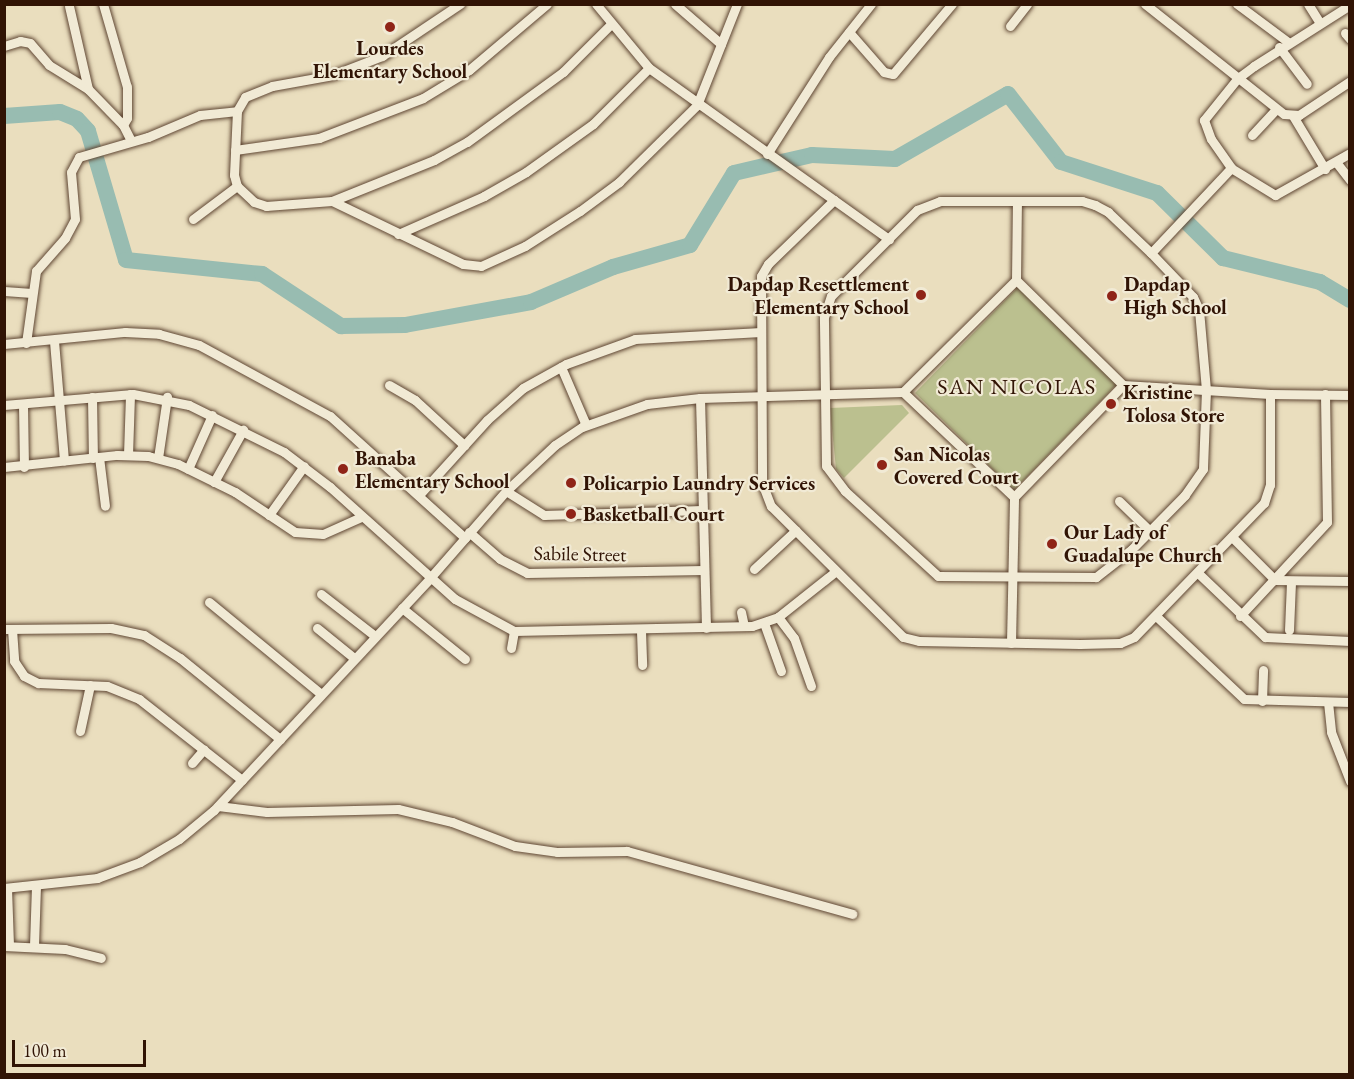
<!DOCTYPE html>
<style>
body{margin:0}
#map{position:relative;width:1354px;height:1079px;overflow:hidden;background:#eadebe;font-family:"EB Garamond",serif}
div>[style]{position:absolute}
.green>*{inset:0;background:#bbc08f}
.river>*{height:16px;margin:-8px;padding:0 8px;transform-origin:8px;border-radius:8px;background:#98bcb1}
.roads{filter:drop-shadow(0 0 2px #5f4633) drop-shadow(0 0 2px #5f4633)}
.minor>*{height:9px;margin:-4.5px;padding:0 4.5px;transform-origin:4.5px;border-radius:4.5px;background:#f1ead5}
.dots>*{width:16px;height:16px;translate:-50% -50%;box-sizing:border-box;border:3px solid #f1ead5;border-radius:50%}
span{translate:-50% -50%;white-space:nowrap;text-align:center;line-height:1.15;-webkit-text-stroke:4.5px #f1ead5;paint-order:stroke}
.poi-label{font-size:20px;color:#311405;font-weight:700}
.right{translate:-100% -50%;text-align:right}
.left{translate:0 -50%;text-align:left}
.street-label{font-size:20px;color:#311405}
.quarter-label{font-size:22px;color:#311405;letter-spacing:1.5px}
.frame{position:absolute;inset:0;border:6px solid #311405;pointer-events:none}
.scale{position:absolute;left:12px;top:1040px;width:134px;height:27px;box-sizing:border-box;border:3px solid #311405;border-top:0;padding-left:8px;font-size:18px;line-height:21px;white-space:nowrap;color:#311405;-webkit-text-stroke:4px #f1ead5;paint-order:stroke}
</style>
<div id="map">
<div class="green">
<i style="clip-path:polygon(1018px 287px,1117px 384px,1014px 490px,915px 393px)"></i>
<i style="clip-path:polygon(902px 405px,909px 413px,844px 478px,836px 469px,830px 408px)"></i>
</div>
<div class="river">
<i style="left:4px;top:116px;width:56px;rotate:-4.1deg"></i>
<i style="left:60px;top:112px;width:18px;rotate:22deg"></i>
<i style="left:77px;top:119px;width:16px;rotate:47deg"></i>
<i style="left:88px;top:131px;width:134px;rotate:73.6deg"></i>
<i style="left:126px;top:260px;width:137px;rotate:5.9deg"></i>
<i style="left:262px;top:274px;width:95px;rotate:33.4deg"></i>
<i style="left:341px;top:326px;width:64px;rotate:-0.9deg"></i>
<i style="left:405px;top:325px;width:128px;rotate:-10.3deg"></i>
<i style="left:531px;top:302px;width:89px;rotate:-23.1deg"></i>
<i style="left:613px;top:267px;width:80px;rotate:-15.9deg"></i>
<i style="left:690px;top:245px;width:84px;rotate:-58.6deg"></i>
<i style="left:734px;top:173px;width:80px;rotate:-13deg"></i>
<i style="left:812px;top:155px;width:83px;rotate:2.8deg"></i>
<i style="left:895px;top:159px;width:130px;rotate:-29.9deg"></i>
<i style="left:1008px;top:94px;width:86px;rotate:52.1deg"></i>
<i style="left:1061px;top:162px;width:101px;rotate:17.9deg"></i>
<i style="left:1157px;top:193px;width:93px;rotate:44.6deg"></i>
<i style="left:1223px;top:258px;width:100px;rotate:13.9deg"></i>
<i style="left:1320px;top:282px;width:35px;rotate:31deg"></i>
</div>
<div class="roads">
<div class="minor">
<i style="left:103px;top:4px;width:86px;rotate:73.9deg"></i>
<i style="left:127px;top:87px;width:31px;rotate:90deg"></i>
<i style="left:127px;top:118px;width:8px;rotate:120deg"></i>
<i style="left:596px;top:4px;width:83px;rotate:50.4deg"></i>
<i style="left:649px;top:68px;width:295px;rotate:35.5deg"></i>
<i style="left:675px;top:4px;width:61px;rotate:41deg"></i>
<i style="left:1145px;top:4px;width:177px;rotate:38.4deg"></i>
<i style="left:1284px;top:114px;width:15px;rotate:4deg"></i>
<i style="left:1299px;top:115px;width:61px;rotate:-33.7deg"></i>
<i style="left:1237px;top:4px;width:64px;rotate:36.7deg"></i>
<i style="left:1308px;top:4px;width:22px;rotate:58deg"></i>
<i style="left:1350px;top:5px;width:114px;rotate:147.6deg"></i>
<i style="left:1254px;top:66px;width:21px;rotate:143deg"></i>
<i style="left:1237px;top:79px;width:53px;rotate:128.8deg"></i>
<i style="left:1204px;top:120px;width:20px;rotate:70deg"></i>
<i style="left:1211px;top:139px;width:35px;rotate:55deg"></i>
<i style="left:1231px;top:168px;width:52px;rotate:31.5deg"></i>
<i style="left:1275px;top:195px;width:86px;rotate:-29.2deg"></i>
<i style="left:69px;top:6px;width:85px;rotate:77.1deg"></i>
<i style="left:1010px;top:26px;width:28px;rotate:-52deg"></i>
<i style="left:849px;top:32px;width:53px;rotate:48.8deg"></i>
<i style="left:884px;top:72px;width:9px;rotate:13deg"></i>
<i style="left:893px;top:74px;width:92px;rotate:-49.9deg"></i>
<i style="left:1345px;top:33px;width:8px;rotate:50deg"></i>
<i style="left:4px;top:46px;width:17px;rotate:-17deg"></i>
<i style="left:20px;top:41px;width:10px;rotate:11deg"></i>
<i style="left:30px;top:43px;width:29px;rotate:49deg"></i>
<i style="left:49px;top:65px;width:46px;rotate:31.6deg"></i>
<i style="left:88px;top:89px;width:50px;rotate:45.8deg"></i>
<i style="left:123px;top:125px;width:18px;rotate:63deg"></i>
<i style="left:1279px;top:47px;width:46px;rotate:52.9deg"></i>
<i style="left:237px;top:111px;width:64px;rotate:92.7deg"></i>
<i style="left:234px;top:175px;width:11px;rotate:75deg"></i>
<i style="left:237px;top:186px;width:23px;rotate:43deg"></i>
<i style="left:254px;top:202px;width:13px;rotate:18deg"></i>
<i style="left:266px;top:206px;width:66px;rotate:-4.3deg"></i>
<i style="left:332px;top:201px;width:145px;rotate:25.7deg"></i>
<i style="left:463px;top:264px;width:18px;rotate:6deg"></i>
<i style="left:481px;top:266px;width:48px;rotate:-24.4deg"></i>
<i style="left:525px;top:246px;width:65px;rotate:-32.5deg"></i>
<i style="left:580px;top:211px;width:49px;rotate:-36.6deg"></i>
<i style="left:619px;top:182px;width:110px;rotate:-44.6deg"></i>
<i style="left:697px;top:105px;width:109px;rotate:-68.4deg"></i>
<i style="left:1293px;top:116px;width:62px;rotate:58.9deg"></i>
<i style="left:1252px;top:135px;width:34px;rotate:-47deg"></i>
<i style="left:235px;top:150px;width:85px;rotate:-8.1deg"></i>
<i style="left:319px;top:138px;width:111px;rotate:-21deg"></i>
<i style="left:423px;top:98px;width:54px;rotate:-31.3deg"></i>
<i style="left:469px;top:70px;width:102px;rotate:-40.2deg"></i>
<i style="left:767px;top:154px;width:115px;rotate:-57.4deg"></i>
<i style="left:829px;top:57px;width:68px;rotate:-51.6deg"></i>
<i style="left:1336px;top:162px;width:23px;rotate:52deg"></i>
<i style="left:834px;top:200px;width:92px;rotate:135.9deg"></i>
<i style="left:768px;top:264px;width:14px;rotate:120deg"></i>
<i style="left:761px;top:276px;width:207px;rotate:89.7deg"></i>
<i style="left:762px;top:483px;width:25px;rotate:69deg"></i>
<i style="left:771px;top:506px;width:186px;rotate:44.8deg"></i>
<i style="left:903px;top:637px;width:16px;rotate:14deg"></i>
<i style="left:919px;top:641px;width:161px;rotate:1.1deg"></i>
<i style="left:1080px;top:644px;width:40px;rotate:-1.4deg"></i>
<i style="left:1120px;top:643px;width:15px;rotate:-23deg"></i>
<i style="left:1134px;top:637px;width:187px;rotate:-45.9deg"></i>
<i style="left:1264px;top:503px;width:19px;rotate:-72deg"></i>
<i style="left:1270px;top:485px;width:91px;rotate:-90deg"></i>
<i style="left:332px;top:201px;width:110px;rotate:-21.9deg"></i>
<i style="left:434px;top:160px;width:38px;rotate:-29deg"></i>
<i style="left:467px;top:142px;width:119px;rotate:-36.1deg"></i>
<i style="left:563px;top:72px;width:66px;rotate:-45deg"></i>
<i style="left:940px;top:201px;width:142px"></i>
<i style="left:1082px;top:201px;width:14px;rotate:17deg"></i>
<i style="left:1095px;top:205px;width:15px;rotate:28deg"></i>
<i style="left:1108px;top:212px;width:59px;rotate:43.6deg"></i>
<i style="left:1151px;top:253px;width:61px;rotate:46.3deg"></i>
<i style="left:1193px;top:297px;width:14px;rotate:65deg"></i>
<i style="left:1199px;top:310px;width:80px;rotate:85deg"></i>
<i style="left:1206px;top:390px;width:79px;rotate:92.2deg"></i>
<i style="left:1203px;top:469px;width:32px;rotate:125deg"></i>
<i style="left:1185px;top:495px;width:76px;rotate:134.5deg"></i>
<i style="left:1132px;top:549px;width:46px;rotate:142.1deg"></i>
<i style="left:1096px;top:577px;width:158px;rotate:-179.6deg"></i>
<i style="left:938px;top:576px;width:126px;rotate:-137.6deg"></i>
<i style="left:845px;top:491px;width:31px;rotate:-127deg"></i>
<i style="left:826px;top:466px;width:149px;rotate:-90.8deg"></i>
<i style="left:824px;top:317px;width:22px;rotate:-72deg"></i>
<i style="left:831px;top:296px;width:122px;rotate:-45deg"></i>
<i style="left:917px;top:210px;width:25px;rotate:-21deg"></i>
<i style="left:193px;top:219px;width:55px;rotate:-36.9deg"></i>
<i style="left:398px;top:234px;width:94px;rotate:-23.8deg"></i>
<i style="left:484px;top:196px;width:48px;rotate:-29.7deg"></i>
<i style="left:526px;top:172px;width:82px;rotate:-35.6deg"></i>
<i style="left:593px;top:124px;width:79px;rotate:-45deg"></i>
<i style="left:1151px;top:253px;width:117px;rotate:-46.7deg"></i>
<i style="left:1016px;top:280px;width:79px;rotate:-89.3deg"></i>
<i style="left:4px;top:291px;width:28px;rotate:4deg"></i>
<i style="left:54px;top:341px;width:120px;rotate:85.2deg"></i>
<i style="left:26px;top:343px;width:73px;rotate:-82.1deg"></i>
<i style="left:36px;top:271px;width:44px;rotate:-48.7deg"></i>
<i style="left:65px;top:238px;width:21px;rotate:-62deg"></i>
<i style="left:75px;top:219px;width:47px;rotate:-94.9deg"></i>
<i style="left:71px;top:172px;width:17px;rotate:-62deg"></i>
<i style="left:79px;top:157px;width:72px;rotate:-16.2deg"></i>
<i style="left:148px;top:137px;width:56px;rotate:-22.9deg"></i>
<i style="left:200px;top:115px;width:37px;rotate:-6deg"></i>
<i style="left:237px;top:111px;width:16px;rotate:-60deg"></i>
<i style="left:245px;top:97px;width:29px;rotate:-22deg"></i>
<i style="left:272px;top:86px;width:62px;rotate:-10.2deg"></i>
<i style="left:333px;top:75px;width:53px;rotate:-21.2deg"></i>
<i style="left:382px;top:56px;width:94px;rotate:-33.7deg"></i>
<i style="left:4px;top:344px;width:122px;rotate:-5.7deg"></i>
<i style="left:125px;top:332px;width:34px;rotate:3deg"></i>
<i style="left:159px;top:334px;width:41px;rotate:15.4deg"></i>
<i style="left:199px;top:345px;width:149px;rotate:28.5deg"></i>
<i style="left:330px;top:416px;width:182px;rotate:42.1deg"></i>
<i style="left:561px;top:367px;width:63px;rotate:66.7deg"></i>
<i style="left:389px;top:385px;width:30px;rotate:30deg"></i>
<i style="left:415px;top:400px;width:67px;rotate:42.6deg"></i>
<i style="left:1123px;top:385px;width:147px;rotate:3.5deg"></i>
<i style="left:1270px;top:394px;width:80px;rotate:0.7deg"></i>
<i style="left:92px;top:397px;width:61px;rotate:89.1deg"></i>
<i style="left:700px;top:398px;width:230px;rotate:88.5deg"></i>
<i style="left:23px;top:404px;width:63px;rotate:89.1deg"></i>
<i style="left:4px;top:405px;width:129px;rotate:-4.9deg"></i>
<i style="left:133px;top:394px;width:57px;rotate:11.1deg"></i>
<i style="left:189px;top:405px;width:106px;rotate:26.3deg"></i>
<i style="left:284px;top:452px;width:58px;rotate:37.3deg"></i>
<i style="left:330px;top:487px;width:168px;rotate:41.9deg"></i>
<i style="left:455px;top:599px;width:67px;rotate:28.5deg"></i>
<i style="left:514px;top:631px;width:238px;rotate:-1.2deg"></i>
<i style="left:752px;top:626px;width:28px;rotate:-19deg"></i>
<i style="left:778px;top:617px;width:74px;rotate:-38.4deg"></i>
<i style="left:128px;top:455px;width:61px;rotate:-88.1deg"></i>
<i style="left:99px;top:457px;width:49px;rotate:83deg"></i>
<i style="left:158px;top:458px;width:62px;rotate:-81.6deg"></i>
<i style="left:4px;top:467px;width:114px;rotate:-6.1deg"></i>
<i style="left:117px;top:455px;width:31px;rotate:2deg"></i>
<i style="left:148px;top:456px;width:31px;rotate:15deg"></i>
<i style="left:178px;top:464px;width:64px;rotate:26.2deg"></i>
<i style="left:235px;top:492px;width:72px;rotate:33.7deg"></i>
<i style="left:295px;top:532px;width:28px;rotate:4deg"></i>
<i style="left:323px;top:534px;width:42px;rotate:-24.1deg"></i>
<i style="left:188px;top:469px;width:59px;rotate:-66deg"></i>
<i style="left:214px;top:482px;width:60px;rotate:-60.9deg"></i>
<i style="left:506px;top:491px;width:45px;rotate:32.3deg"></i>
<i style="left:544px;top:515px;width:158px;rotate:-1.8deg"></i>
<i style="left:419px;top:495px;width:101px;rotate:-47.8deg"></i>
<i style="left:487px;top:420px;width:48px;rotate:-41.6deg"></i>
<i style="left:523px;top:388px;width:49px;rotate:-29.2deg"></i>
<i style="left:566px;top:364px;width:73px;rotate:-19.9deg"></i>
<i style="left:635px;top:339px;width:126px;rotate:-3.2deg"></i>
<i style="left:1119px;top:501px;width:43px;rotate:44.1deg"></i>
<i style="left:269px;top:515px;width:60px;rotate:-54.5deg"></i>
<i style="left:469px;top:532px;width:41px;rotate:41.1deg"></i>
<i style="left:500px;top:559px;width:30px;rotate:27deg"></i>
<i style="left:527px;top:573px;width:177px;rotate:-1deg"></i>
<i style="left:1232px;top:537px;width:61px;rotate:45deg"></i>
<i style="left:1275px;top:580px;width:75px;rotate:0.8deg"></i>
<i style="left:754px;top:569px;width:57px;rotate:-42.9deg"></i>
<i style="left:1198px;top:573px;width:93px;rotate:43.7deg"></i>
<i style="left:1265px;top:637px;width:85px;rotate:2.7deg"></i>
<i style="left:321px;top:594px;width:68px;rotate:37.9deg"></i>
<i style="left:209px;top:602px;width:145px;rotate:39.4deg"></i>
<i style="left:402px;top:608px;width:81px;rotate:39deg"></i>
<i style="left:741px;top:612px;width:14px;rotate:78deg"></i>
<i style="left:1156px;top:616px;width:121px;rotate:43.3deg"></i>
<i style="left:1244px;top:699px;width:106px;rotate:1.6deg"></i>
<i style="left:1240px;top:616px;width:128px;rotate:-47.2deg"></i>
<i style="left:1327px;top:522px;width:128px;rotate:-90.9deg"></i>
<i style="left:778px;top:617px;width:26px;rotate:53deg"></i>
<i style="left:794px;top:638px;width:51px;rotate:70.5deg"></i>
<i style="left:764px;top:623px;width:51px;rotate:70.5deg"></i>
<i style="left:317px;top:628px;width:48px;rotate:39deg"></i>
<i style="left:4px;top:629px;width:107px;rotate:-0.5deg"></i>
<i style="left:111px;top:628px;width:34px;rotate:12deg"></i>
<i style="left:144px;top:635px;width:43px;rotate:32.6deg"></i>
<i style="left:180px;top:658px;width:129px;rotate:39deg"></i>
<i style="left:12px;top:629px;width:32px;rotate:86deg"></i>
<i style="left:14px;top:661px;width:18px;rotate:56deg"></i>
<i style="left:24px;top:676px;width:16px;rotate:27deg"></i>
<i style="left:38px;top:683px;width:69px;rotate:2.5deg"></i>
<i style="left:107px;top:686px;width:35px;rotate:22deg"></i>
<i style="left:139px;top:699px;width:131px;rotate:38.2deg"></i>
<i style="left:1289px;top:630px;width:48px;rotate:-87.6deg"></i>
<i style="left:641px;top:631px;width:34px;rotate:88deg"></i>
<i style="left:1011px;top:643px;width:146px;rotate:-88.8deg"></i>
<i style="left:1014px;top:497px;width:156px;rotate:-45.8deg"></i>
<i style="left:1123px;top:385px;width:150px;rotate:-135.5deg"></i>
<i style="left:1016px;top:280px;width:159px;rotate:135.3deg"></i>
<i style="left:903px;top:392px;width:153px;rotate:43.4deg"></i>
<i style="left:511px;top:648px;width:17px;rotate:-80deg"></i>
<i style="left:1262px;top:701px;width:31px;rotate:-88deg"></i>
<i style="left:1328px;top:702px;width:30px;rotate:84deg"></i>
<i style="left:1331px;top:732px;width:53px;rotate:68.8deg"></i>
<i style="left:80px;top:731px;width:47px;rotate:-77.7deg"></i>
<i style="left:192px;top:763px;width:18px;rotate:-49deg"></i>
<i style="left:218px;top:806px;width:49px;rotate:7deg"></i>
<i style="left:267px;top:812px;width:131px;rotate:-1.3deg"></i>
<i style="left:398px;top:809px;width:56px;rotate:13.5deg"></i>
<i style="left:452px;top:822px;width:67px;rotate:20.9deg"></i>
<i style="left:515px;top:846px;width:42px;rotate:8.1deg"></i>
<i style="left:557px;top:852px;width:70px;rotate:-0.8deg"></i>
<i style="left:627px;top:851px;width:234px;rotate:15.6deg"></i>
<i style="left:4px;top:888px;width:94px;rotate:-6.1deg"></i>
<i style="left:97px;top:878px;width:46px;rotate:-20.4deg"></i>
<i style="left:140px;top:862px;width:45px;rotate:-30.5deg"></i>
<i style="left:179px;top:839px;width:45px;rotate:-39.6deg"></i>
<i style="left:214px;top:810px;width:317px;rotate:-47deg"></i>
<i style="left:430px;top:578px;width:116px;rotate:-48.9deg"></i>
<i style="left:506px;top:491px;width:67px;rotate:-43.2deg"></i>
<i style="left:555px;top:445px;width:32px;rotate:-34deg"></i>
<i style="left:582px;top:427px;width:69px;rotate:-19.5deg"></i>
<i style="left:647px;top:404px;width:53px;rotate:-6.5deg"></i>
<i style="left:700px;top:398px;width:203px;rotate:-1.7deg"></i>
<i style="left:7px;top:888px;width:58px;rotate:88deg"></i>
<i style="left:4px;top:946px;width:61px;rotate:2.8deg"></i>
<i style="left:65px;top:949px;width:37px;rotate:14deg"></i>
<i style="left:34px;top:946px;width:59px;rotate:-88.1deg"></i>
</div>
</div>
<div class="dots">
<i style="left:390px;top:27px;background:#8f2418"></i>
<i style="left:921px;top:295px;background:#8f2418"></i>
<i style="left:1112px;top:296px;background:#8f2418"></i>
<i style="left:1111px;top:404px;background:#8f2418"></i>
<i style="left:882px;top:465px;background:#8f2418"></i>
<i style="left:343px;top:469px;background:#8f2418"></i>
<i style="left:571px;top:483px;background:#8f2418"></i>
<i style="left:571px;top:514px;background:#8f2418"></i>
<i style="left:1052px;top:544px;background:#8f2418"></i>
</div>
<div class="poi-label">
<span style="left:390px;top:60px">Lourdes<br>Elementary School</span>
<span class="right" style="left:909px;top:296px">Dapdap Resettlement<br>Elementary School</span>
<span class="left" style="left:1124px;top:296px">Dapdap<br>High School</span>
<span class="left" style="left:1123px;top:404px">Kristine<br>Tolosa Store</span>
<span class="left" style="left:894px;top:466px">San Nicolas<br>Covered Court</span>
<span class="left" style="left:355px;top:470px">Banaba<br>Elementary School</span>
<span class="left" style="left:583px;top:483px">Policarpio Laundry Services</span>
<span class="left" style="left:583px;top:514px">Basketball Court</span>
<span class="left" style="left:1064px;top:544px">Our Lady of<br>Guadalupe Church</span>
</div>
<div class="street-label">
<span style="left:580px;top:554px;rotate:1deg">Sabile Street</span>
</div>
<div class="quarter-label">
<span style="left:1017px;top:387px">SAN NICOLAS</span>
</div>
<div class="frame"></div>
<div class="scale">100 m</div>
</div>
